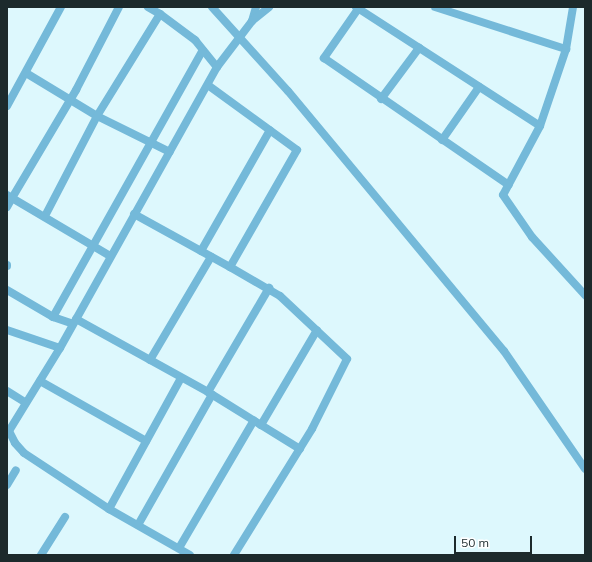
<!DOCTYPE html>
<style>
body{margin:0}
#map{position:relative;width:592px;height:562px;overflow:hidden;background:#ddf8fd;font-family:Mulish,sans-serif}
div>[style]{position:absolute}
.street>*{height:8px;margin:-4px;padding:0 4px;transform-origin:4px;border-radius:4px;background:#74b9d9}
span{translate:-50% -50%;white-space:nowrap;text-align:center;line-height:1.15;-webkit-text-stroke:3px #fff;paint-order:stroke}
.frame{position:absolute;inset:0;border:8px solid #1c2a2c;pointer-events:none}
.scale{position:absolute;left:454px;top:536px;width:78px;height:18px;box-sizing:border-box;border:2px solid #1c2a2c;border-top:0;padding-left:5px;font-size:12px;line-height:14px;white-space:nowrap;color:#1c2a2c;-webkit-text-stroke:3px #fff;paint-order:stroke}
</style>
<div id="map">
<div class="street">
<i style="left:212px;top:7px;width:113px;rotate:47.9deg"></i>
<i style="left:288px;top:91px;width:338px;rotate:50.3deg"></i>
<i style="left:504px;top:351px;width:143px;rotate:55.5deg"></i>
<i style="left:356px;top:7px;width:219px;rotate:32.9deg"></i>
<i style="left:540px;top:126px;width:78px;rotate:118.2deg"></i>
<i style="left:503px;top:195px;width:51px;rotate:55.4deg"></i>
<i style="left:532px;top:237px;width:79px;rotate:47.6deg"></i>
<i style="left:435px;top:7px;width:138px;rotate:17.8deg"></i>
<i style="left:358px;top:9px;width:60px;rotate:124.8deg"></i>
<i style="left:324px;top:58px;width:224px;rotate:34.5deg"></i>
<i style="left:160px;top:14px;width:44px;rotate:36.6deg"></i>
<i style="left:195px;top:40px;width:35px;rotate:51deg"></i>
<i style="left:252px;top:21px;width:15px;rotate:-74deg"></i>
<i style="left:26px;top:73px;width:83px;rotate:31.2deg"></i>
<i style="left:97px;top:116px;width:81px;rotate:26.3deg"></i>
<i style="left:381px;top:99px;width:64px;rotate:-53.3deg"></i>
<i style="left:7px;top:106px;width:113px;rotate:-61.4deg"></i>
<i style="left:540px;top:126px;width:81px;rotate:-71.3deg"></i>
<i style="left:566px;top:49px;width:43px;rotate:-80.5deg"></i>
<i style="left:442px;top:140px;width:65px;rotate:-55.1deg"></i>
<i style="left:7px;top:195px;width:6px;rotate:31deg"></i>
<i style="left:12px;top:198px;width:126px;rotate:-59.3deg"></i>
<i style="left:76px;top:90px;width:93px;rotate:-62.6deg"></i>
<i style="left:7px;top:207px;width:10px;rotate:-61deg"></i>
<i style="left:12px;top:198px;width:114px;rotate:30.6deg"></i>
<i style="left:134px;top:214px;width:110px;rotate:28.9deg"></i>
<i style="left:230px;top:267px;width:135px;rotate:-60.2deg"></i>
<i style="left:297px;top:150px;width:110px;rotate:-143.9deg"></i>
<i style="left:45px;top:216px;width:113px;rotate:-62.5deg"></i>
<i style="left:97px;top:116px;width:120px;rotate:-58.3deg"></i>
<i style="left:160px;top:14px;width:14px;rotate:-150deg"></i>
<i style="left:201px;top:251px;width:139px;rotate:-60.3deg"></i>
<i style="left:7px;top:265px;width:1px;rotate:90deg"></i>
<i style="left:230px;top:267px;width:58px;rotate:30.1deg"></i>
<i style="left:280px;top:296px;width:92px;rotate:43.2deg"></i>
<i style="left:347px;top:359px;width:78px;rotate:116.6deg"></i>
<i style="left:312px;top:429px;width:148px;rotate:121.8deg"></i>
<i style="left:7px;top:290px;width:53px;rotate:30.4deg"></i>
<i style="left:53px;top:317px;width:306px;rotate:-60.7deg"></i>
<i style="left:53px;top:317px;width:21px;rotate:19deg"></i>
<i style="left:76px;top:319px;width:151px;rotate:28.9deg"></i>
<i style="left:7px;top:330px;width:56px;rotate:18.8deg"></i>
<i style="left:60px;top:348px;width:322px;rotate:-60.8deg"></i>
<i style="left:217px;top:67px;width:58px;rotate:-52.7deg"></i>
<i style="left:252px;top:21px;width:22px;rotate:-39deg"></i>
<i style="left:60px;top:348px;width:97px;rotate:121.6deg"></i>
<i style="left:9px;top:431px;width:13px;rotate:63deg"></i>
<i style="left:15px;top:443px;width:13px;rotate:48deg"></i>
<i style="left:24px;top:453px;width:102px;rotate:33.4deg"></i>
<i style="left:109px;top:509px;width:93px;rotate:29.6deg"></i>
<i style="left:150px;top:360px;width:120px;rotate:-59.4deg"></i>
<i style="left:40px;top:381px;width:122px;rotate:29.5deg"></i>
<i style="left:7px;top:391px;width:22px;rotate:32deg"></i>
<i style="left:261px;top:425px;width:62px;rotate:-148.1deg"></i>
<i style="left:208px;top:392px;width:121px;rotate:-59.6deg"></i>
<i style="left:300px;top:449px;width:46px;rotate:-148.4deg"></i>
<i style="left:261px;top:425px;width:110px;rotate:-59.5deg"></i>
<i style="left:7px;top:485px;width:17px;rotate:-59deg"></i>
<i style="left:109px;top:509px;width:149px;rotate:-61.2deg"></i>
<i style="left:138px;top:525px;width:150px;rotate:-60.4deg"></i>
<i style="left:179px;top:548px;width:148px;rotate:-59.6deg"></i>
<i style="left:41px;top:555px;width:45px;rotate:-57.7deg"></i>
</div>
<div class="frame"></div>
<div class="scale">50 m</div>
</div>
